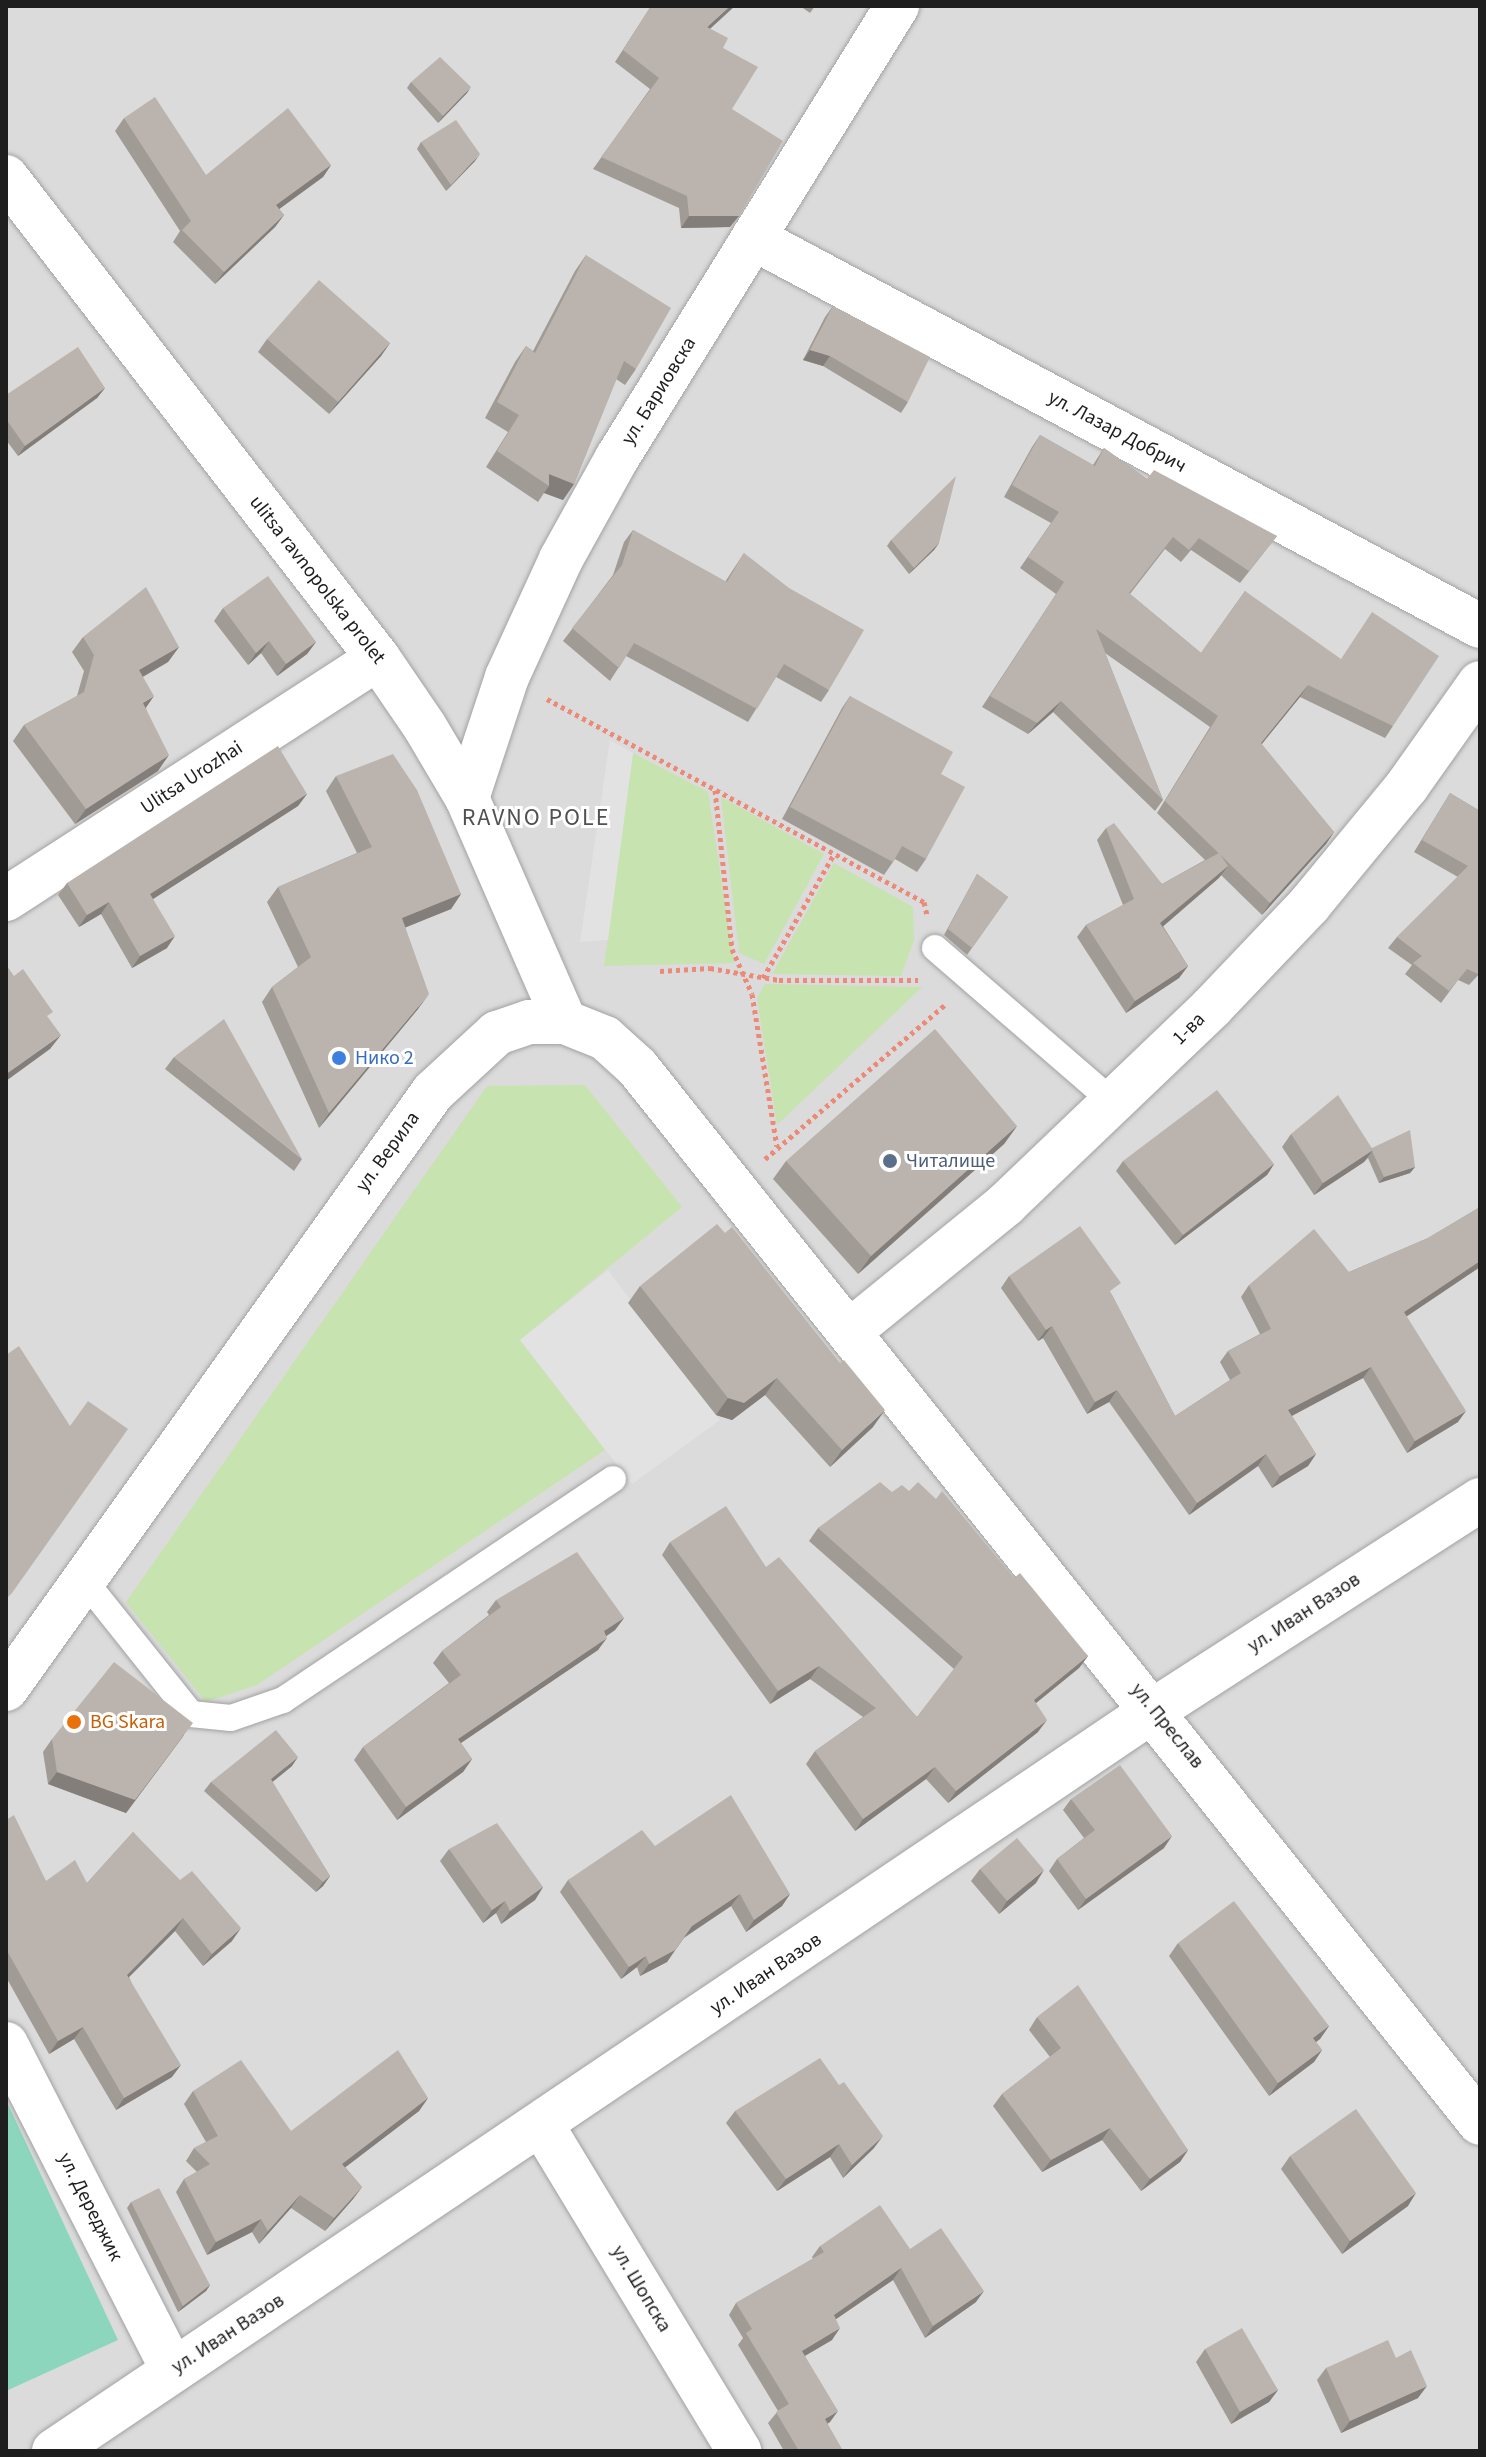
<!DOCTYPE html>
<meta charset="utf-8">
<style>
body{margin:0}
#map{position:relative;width:1486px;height:2457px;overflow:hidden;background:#eeece5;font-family:"Source Sans 3",sans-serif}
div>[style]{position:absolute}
.residential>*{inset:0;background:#dcdbdb}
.grass>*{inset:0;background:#c7e3b0}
.pitch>*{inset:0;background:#8bd6bc}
.parking>*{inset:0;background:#e2e2e2}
.path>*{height:5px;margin-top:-2.5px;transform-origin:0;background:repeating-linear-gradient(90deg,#ec8a79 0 4px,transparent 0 8px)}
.roads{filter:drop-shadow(0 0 2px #a2a2a2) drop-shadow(0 0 2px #a2a2a2)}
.service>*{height:26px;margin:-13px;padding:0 13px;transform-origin:13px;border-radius:13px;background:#fff}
.minor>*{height:44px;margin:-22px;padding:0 22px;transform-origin:22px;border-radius:22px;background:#fff}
.tertiary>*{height:44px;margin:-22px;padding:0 22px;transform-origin:22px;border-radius:22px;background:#fff}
.wall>*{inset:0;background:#a19b96}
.shaded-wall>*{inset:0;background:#837e7a}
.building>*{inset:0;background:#bbb4ae}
.dots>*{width:22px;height:22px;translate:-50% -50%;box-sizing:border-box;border:4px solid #fff;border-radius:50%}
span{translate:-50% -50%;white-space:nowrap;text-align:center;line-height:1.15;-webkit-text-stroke:6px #fff;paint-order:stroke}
.street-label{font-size:20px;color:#1e1e1e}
.shop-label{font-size:20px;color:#366cbe}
.left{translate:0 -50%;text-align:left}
.service-label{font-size:20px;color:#4e5e75}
.food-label{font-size:20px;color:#c56008}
.quarter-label{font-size:24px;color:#515151;letter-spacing:2px}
.frame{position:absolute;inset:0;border:8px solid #1e1e1e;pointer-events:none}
</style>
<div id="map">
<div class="residential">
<i style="clip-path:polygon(6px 6px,1480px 6px,1480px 2451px,6px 2451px)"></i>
</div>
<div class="grass">
<i style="clip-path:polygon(633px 753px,708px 792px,734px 963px,604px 966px)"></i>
<i style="clip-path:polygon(721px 797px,824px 854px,764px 964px,739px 953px)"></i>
<i style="clip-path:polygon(834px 863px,913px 907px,914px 940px,901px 976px,772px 974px)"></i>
<i style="clip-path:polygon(765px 984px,922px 987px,777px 1125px,757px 998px)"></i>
<i style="clip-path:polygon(585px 1085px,682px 1207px,520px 1340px,605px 1450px,257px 1685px,206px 1702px,126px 1602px,487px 1086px)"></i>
</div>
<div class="pitch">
<i style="clip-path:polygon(6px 2100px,118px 2340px,6px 2391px)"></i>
</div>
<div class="parking">
<i style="clip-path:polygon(610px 740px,633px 753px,608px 940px,580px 942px)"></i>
<i style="clip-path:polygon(608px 1270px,720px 1420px,632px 1484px,520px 1340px)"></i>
</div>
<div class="path">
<i style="left:547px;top:699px;width:428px;rotate:28.3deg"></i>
<i style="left:924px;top:902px;width:13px;rotate:77deg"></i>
<i style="left:715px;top:790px;width:160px;rotate:83.9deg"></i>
<i style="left:732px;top:949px;width:49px;rotate:66deg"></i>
<i style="left:752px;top:994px;width:154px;rotate:80.7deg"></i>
<i style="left:660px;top:971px;width:50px;rotate:-3.4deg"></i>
<i style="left:710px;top:968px;width:70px;rotate:9.9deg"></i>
<i style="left:779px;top:980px;width:139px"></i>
<i style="left:763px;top:978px;width:143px;rotate:-60.2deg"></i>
<i style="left:765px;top:1159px;width:238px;rotate:-40.6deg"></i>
</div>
<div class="roads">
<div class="service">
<i style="left:935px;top:948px;width:237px;rotate:40.9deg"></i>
<i style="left:84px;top:1580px;width:171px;rotate:51.4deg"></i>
<i style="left:191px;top:1714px;width:40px;rotate:5.7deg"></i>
<i style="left:231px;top:1718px;width:55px;rotate:-19.1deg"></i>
<i style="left:283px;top:1700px;width:397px;rotate:-33.8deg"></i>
</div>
<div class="minor">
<i style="left:6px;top:177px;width:608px;rotate:52.28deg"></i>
<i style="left:378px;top:658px;width:83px;rotate:55.7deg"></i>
<i style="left:425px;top:727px;width:82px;rotate:59.4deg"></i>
<i style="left:467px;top:798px;width:244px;rotate:66.4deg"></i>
<i style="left:753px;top:238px;width:824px;rotate:28.09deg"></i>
<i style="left:467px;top:798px;width:127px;rotate:-71.7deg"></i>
<i style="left:507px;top:677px;width:130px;rotate:-65.4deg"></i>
<i style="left:561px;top:559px;width:115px;rotate:-61deg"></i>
<i style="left:617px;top:458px;width:532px;rotate:-58.22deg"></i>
<i style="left:6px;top:899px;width:443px;rotate:-32.9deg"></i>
<i style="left:6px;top:2044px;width:366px;rotate:62.9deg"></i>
<i style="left:543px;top:2127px;width:379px;rotate:58.8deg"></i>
<i style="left:54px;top:2451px;width:1326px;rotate:-33.97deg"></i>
<i style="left:1154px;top:1710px;width:388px;rotate:-32.8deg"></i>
</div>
<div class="tertiary">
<i style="left:850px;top:1331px;width:201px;rotate:-39.1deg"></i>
<i style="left:1006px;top:1204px;width:285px;rotate:-43.7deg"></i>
<i style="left:1212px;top:1007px;width:141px;rotate:-46.4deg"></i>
<i style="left:1309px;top:905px;width:154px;rotate:-50.5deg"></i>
<i style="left:1407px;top:786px;width:126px;rotate:-54.7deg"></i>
<i style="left:6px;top:1689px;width:734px;rotate:-54.43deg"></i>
<i style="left:433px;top:1092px;width:87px;rotate:-42.7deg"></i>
<i style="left:497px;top:1033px;width:34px;rotate:-19deg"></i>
<i style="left:529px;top:1022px;width:36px"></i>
<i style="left:565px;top:1022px;width:43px;rotate:21.8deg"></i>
<i style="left:605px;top:1038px;width:43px;rotate:42.2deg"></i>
<i style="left:637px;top:1067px;width:1351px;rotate:51.4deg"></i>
</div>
</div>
<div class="wall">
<i style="clip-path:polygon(651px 6px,710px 29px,723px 48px,732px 109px,730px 227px,681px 228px,679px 208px,593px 169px,650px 89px,615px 62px)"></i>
<i style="clip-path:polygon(800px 6px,815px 6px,810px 13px)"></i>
<i style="clip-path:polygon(411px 82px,467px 93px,438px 123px,407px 88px)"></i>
<i style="clip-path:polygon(124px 118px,206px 175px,331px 165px,323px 177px,279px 209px,284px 215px,275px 227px,215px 284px,173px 242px,180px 231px,115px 131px)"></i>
<i style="clip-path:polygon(421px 142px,475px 161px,446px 191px,417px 149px)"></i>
<i style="clip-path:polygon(586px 255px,636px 369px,625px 385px,616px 379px,574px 484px,563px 500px,544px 493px,538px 502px,486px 467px,508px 432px,485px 418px,515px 362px,526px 346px,533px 351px,575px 271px)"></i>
<i style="clip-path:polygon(833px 306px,908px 402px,901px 413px,823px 366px,803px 360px,825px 317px)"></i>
<i style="clip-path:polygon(267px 339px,390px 343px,381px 356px,329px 414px,258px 352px)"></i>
<i style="clip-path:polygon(105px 388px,97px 398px,18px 456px,6px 440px,6px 395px)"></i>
<i style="clip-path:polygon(1040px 435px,1093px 465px,1104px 448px,1147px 479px,1277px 536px,1240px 583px,1191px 550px,1181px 562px,1165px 549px,1130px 594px,1201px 653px,1245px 591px,1393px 726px,1385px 738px,1300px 697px,1261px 744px,1334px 832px,1326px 844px,1262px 915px,1221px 875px,1163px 926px,1188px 966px,1179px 978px,1126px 1013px,1077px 937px,1086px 925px,1123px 905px,1097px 840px,1106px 828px,1162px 884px,1205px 860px,1157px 813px,1210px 727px,1105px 653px,1163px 800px,1155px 811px,1053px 712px,1028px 734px,982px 707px,1056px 594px,1020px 568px,1051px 523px,1004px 497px,1032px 447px)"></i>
<i style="clip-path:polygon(633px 530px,725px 582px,744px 553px,829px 690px,821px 702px,776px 677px,748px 722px,626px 656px,610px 681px,563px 641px,613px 575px,624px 542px)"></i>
<i style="clip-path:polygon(891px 540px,939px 543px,934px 550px,909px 574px,887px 546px)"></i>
<i style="clip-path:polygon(223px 608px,316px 642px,307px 654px,277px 676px,261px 653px,248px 665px,214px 621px)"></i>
<i style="clip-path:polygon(83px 637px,179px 647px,168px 662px,143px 677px,146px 708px,158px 771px,75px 824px,13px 741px,24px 725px,77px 696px,84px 671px,72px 652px)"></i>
<i style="clip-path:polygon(850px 696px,941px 774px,926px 859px,917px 872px,895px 859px,884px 875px,782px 819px,842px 708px)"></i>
<i style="clip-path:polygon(336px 776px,461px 894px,451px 909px,405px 927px,418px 1009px,319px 1128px,262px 1002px,272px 987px,298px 967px,267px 902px,278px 887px,357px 853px,326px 791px)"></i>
<i style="clip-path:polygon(1450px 793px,1480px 811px,1480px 973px,1469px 985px,1458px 980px,1441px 1003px,1405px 974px,1412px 965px,1388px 948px,1397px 937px,1458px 877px,1414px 852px)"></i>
<i style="clip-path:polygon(307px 794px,298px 806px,153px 899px,167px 948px,132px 968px,101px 914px,79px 927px,58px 895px,67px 883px)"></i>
<i style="clip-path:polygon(977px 874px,1008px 897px,967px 955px,944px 935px)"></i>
<i style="clip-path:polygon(174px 1057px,302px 1159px,294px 1171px,165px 1069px)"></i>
<i style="clip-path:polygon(1017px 1126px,1004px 1144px,858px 1274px,773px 1179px,786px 1161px)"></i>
<i style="clip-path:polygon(1291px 1134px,1372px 1148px,1415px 1167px,1410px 1173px,1379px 1183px,1368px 1158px,1364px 1162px,1314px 1195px,1282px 1147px)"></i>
<i style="clip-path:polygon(1123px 1161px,1274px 1164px,1267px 1175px,1175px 1245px,1116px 1171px)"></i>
<i style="clip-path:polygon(1480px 1207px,1480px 1267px,1406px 1317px,1458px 1422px,1407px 1453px,1363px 1378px,1292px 1416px,1316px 1454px,1308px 1466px,1272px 1488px,1258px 1466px,1189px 1515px,1109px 1402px,1087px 1414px,1043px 1338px,1038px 1341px,1001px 1288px,1009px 1276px,1112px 1295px,1175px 1416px,1230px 1380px,1220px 1362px,1228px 1351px,1260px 1334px,1241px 1297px,1249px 1285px,1349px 1272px,1428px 1238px)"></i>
<i style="clip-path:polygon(640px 1286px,873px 1427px,830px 1467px,765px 1395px,732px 1420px,716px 1415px,628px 1303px)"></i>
<i style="clip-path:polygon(892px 1492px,1014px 1578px,1088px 1656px,1079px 1668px,1036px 1703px,1038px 1732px,948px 1803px,926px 1779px,855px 1831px,806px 1764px,815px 1751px,863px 1717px,810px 1679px,770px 1704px,662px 1555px,670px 1542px,766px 1567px,917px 1717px,954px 1669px,809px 1541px,818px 1528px)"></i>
<i style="clip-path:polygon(496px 1600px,624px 1618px,615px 1630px,606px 1636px,598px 1650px,461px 1743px,472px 1759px,463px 1772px,397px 1820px,354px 1760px,363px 1747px,449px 1683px,433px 1663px,442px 1651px,489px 1615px,487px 1612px)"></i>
<i style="clip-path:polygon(184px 1735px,126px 1813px,48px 1784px,43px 1752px,52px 1739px)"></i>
<i style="clip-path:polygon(292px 1766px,272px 1782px,330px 1876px,323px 1886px,316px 1892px,204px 1791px,211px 1782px)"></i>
<i style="clip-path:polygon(1071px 1799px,1164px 1848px,1078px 1910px,1049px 1871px,1057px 1859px,1084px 1838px,1063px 1810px)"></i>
<i style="clip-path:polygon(6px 1820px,46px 1881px,87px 1883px,133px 1832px,232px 1941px,203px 1966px,175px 1931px,129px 1977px,172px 2077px,116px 2110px,74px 2039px,49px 2054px,6px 1977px)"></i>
<i style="clip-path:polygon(655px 1846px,790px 1894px,782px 1906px,746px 1932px,731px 1906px,684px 1938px,667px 1962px,640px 1976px,637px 1967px,621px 1979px,560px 1892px,568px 1880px)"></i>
<i style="clip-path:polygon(449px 1849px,543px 1887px,535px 1900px,501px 1924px,496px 1913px,483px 1923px,440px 1861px)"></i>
<i style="clip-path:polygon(980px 1869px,1036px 1883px,999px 1914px,971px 1881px)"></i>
<i style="clip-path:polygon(1178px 1943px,1329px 2026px,1320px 2039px,1316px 2042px,1322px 2050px,1314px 2062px,1269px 2096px,1169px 1956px)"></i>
<i style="clip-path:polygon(1037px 2017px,1188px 2150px,1180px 2162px,1141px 2191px,1102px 2140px,1042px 2172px,993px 2106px,1002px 2094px,1050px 2057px,1029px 2030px)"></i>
<i style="clip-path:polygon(839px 2085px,874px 2148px,843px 2178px,830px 2157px,777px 2191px,726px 2123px,735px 2111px)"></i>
<i style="clip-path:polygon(193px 2091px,291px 2131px,428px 2098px,419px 2111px,345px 2167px,362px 2187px,353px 2199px,325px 2231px,291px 2208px,259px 2244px,252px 2232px,207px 2255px,176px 2192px,184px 2179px,197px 2172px,186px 2161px,194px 2148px,206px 2142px,184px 2104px)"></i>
<i style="clip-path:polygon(1290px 2156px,1408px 2206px,1342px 2254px,1281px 2169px)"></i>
<i style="clip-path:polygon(131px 2202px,210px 2285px,206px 2291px,178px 2312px,127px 2208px)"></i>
<i style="clip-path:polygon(820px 2246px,910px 2249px,976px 2302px,925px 2338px,893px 2280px,836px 2319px,832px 2340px,805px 2356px,830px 2422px,827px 2424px,843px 2451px,784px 2451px,768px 2423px,778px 2411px,738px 2345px,743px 2338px,729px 2315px,736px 2303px,813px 2259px,812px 2257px)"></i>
<i style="clip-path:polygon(1205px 2349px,1278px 2390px,1269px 2402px,1231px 2424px,1196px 2362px)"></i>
<i style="clip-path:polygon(1396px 2358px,1418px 2398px,1341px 2433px,1317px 2380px,1326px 2368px)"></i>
</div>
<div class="shaded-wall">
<i style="clip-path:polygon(730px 6px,735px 6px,699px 39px,707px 27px)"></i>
<i style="clip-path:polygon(471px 87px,467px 93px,438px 123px,443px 116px)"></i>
<i style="clip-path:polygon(480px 154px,475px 161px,446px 191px,451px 185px)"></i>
<i style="clip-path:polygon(331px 165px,323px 177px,267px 218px,276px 205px)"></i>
<i style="clip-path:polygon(284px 215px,275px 227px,215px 284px,224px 272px)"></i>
<i style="clip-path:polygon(689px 216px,739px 216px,730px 227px,681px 228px)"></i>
<i style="clip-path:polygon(390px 343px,381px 356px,329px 414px,338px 402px)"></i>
<i style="clip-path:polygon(810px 350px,830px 356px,823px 366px,803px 360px)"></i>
<i style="clip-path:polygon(105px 388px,97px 398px,18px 456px,25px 446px)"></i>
<i style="clip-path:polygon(549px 474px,574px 484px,563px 500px,544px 493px,549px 486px)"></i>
<i style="clip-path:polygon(939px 543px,934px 550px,909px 574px,914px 568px)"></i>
<i style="clip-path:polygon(269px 641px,261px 653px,248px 665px,256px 653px)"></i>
<i style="clip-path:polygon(316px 642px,307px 654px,277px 676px,286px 664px)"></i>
<i style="clip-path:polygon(179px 647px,168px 662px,128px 685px,139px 670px)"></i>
<i style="clip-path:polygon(1308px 685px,1300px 697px,1253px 755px,1261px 743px)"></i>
<i style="clip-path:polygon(154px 696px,143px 712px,143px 703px)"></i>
<i style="clip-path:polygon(1061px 701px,1053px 712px,1028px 734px,1037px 723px)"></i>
<i style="clip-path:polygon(169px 755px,158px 771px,75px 824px,86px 809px)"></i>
<i style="clip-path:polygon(307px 794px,298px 806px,142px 906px,150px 894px)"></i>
<i style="clip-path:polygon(1334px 832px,1326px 844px,1262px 915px,1270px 903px)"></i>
<i style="clip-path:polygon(1228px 866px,1219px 878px,1152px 936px,1160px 923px)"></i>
<i style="clip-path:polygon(461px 894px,451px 909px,392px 933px,402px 918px)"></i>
<i style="clip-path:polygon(109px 902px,101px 914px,79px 927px,87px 915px)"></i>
<i style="clip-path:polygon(175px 936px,167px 948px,132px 968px,140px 956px)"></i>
<i style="clip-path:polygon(1188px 966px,1179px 978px,1126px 1013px,1135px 1001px)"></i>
<i style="clip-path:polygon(429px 994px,418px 1009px,319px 1128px,329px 1113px)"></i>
<i style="clip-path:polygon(61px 1035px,50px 1049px,6px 1081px,6px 1074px)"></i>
<i style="clip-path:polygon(1017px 1126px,1004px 1144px,858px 1274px,871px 1256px)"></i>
<i style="clip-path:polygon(1373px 1150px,1364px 1162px,1314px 1195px,1323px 1183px)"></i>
<i style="clip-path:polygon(1274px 1164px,1267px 1175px,1175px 1245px,1183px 1235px)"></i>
<i style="clip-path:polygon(1415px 1167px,1410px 1173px,1379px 1183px,1384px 1177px)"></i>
<i style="clip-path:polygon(1480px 1261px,1480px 1267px,1395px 1324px,1404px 1312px)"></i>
<i style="clip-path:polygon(1052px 1326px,1043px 1338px,1038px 1341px,1046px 1330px)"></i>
<i style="clip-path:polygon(1371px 1367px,1363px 1378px,1280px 1422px,1288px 1410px)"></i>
<i style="clip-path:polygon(777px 1378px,765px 1395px,732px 1420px,716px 1415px,728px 1398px)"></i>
<i style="clip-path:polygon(1117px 1390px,1109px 1402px,1087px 1414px,1095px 1402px)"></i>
<i style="clip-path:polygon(885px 1410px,873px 1427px,830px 1467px,842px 1450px)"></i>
<i style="clip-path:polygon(1466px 1411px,1458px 1422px,1407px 1453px,1415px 1441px)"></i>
<i style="clip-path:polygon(1266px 1454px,1258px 1466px,1189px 1515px,1197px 1503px)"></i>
<i style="clip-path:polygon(1316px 1454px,1308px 1466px,1272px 1488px,1280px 1476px)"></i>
<i style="clip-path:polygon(624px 1618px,615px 1630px,595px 1644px,604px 1631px)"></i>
<i style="clip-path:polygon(607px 1638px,598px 1650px,449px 1751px,458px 1739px)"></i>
<i style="clip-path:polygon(1088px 1656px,1079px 1668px,1025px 1712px,1034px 1700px)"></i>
<i style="clip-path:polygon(819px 1666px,810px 1679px,770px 1704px,778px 1691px)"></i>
<i style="clip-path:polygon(1047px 1720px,1038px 1732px,948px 1803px,956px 1791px)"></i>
<i style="clip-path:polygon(184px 1735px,126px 1813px,48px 1784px,57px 1772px)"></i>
<i style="clip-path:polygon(298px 1757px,292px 1766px,264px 1789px,271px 1779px)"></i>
<i style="clip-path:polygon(472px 1759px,463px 1772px,397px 1820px,406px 1807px)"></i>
<i style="clip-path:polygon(935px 1767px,926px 1779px,855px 1831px,863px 1819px)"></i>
<i style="clip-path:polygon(1172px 1836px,1164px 1848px,1078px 1910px,1086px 1899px)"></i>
<i style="clip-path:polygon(1044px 1870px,1036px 1883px,999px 1914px,1007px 1901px)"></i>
<i style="clip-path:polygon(330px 1876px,323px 1886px,316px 1892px,323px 1882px)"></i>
<i style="clip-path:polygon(543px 1887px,535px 1900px,501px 1924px,510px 1911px)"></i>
<i style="clip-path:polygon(740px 1894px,731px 1906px,683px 1938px,692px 1926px)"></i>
<i style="clip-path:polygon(790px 1894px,782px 1906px,746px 1932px,754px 1920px)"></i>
<i style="clip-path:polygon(505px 1901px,496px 1913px,483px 1923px,492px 1910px)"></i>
<i style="clip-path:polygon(183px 1918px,175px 1931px,119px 1987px,127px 1975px)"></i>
<i style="clip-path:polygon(241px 1928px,232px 1941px,203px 1966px,212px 1954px)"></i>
<i style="clip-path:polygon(675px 1950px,667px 1962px,640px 1976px,649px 1964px)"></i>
<i style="clip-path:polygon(646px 1956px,637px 1967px,621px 1979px,629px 1967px)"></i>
<i style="clip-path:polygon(1329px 2026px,1320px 2039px,1305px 2050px,1313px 2038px)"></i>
<i style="clip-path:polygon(83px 2027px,74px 2039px,49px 2054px,58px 2041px)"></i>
<i style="clip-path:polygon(1322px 2050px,1314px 2062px,1269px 2096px,1278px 2083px)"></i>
<i style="clip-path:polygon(181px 2065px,172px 2077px,116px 2110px,124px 2098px)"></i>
<i style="clip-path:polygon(428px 2098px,419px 2111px,334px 2176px,342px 2164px)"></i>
<i style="clip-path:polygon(1110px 2128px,1102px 2140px,1042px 2172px,1051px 2160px)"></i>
<i style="clip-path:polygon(883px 2136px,874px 2148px,843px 2178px,852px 2165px)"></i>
<i style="clip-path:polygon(839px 2144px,830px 2157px,777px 2191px,786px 2179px)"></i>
<i style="clip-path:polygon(1188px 2150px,1180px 2162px,1141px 2191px,1150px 2179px)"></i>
<i style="clip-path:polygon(362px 2187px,353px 2199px,325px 2231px,334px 2218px)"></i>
<i style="clip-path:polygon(1416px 2193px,1408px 2206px,1342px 2254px,1350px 2241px)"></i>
<i style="clip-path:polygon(300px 2195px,291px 2208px,259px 2244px,268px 2231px)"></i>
<i style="clip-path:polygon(261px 2219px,252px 2232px,207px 2255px,216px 2242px)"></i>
<i style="clip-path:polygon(901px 2268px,893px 2280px,826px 2326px,834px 2315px)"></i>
<i style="clip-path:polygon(210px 2285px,206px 2291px,178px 2312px,183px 2306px)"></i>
<i style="clip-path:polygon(984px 2291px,976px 2302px,925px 2338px,933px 2326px)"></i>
<i style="clip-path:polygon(840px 2328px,832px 2340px,794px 2362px,802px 2351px)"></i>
<i style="clip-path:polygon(1427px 2386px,1418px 2398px,1341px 2433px,1350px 2421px)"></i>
<i style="clip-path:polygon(1278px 2390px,1269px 2402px,1231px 2424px,1240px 2412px)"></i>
<i style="clip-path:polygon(838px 2411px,830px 2422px,817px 2430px,825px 2419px)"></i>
</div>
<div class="building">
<i style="clip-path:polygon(651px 6px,730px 6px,707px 27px,728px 38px,723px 48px,758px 67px,732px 109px,783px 141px,739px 216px,689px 216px,687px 196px,601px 157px,659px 78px,623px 50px)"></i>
<i style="clip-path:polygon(440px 57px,471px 87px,443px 116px,411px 82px)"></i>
<i style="clip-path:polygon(155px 97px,206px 175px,288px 108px,331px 165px,276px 205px,284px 215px,224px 272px,182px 230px,191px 221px,124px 118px)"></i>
<i style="clip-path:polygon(456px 120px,480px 154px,451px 185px,421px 142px)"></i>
<i style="clip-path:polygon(586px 255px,671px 308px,636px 369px,624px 361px,574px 484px,549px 474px,549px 486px,497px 451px,519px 415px,497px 402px,526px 346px,535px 353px)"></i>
<i style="clip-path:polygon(319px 280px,390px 343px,338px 402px,267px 339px)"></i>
<i style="clip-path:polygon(833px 306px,930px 357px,908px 402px,830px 356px,810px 350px)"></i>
<i style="clip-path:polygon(78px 347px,105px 388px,25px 446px,6px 419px,6px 395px)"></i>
<i style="clip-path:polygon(1040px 435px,1095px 466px,1104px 448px,1147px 479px,1154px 470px,1277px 536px,1249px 571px,1199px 538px,1189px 550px,1173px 537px,1129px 593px,1201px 653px,1245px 591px,1341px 659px,1372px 612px,1439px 656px,1393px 726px,1308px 685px,1261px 743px,1334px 832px,1270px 903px,1165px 801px,1218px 716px,1096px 629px,1163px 800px,1061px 701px,1037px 723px,990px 696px,1064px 582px,1028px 557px,1059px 512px,1012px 485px)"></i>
<i style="clip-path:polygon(956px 476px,939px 543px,914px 568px,891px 540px)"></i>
<i style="clip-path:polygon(633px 530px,727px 582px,744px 553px,789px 588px,864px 630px,829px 690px,784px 664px,757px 709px,634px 643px,619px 668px,572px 628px,622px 565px)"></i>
<i style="clip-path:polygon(268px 576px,316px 642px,286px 664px,269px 641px,256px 653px,223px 608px)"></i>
<i style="clip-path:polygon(146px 587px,179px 647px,139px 670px,154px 696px,143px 703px,169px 755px,86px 809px,24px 725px,84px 692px,94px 655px,83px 637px)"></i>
<i style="clip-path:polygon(850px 696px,953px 752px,941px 774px,965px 787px,926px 859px,902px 846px,893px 862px,790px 807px)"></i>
<i style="clip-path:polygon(278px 746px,307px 794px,150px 894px,175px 936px,140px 956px,109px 902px,87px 915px,67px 883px)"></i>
<i style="clip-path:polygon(393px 754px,417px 790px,461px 894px,402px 918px,429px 994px,329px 1113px,272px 987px,311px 957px,278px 887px,372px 847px,336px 776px)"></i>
<i style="clip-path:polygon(1450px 793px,1480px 811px,1480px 971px,1478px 974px,1467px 969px,1449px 991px,1413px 963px,1422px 956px,1397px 937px,1468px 866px,1422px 840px)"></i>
<i style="clip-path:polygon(1114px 823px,1162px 884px,1219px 853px,1228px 866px,1160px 923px,1188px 966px,1135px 1001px,1086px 925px,1134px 899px,1106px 828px)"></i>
<i style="clip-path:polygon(977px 874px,1008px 897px,972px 948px,948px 929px)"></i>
<i style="clip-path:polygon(6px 966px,7px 966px,14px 976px,23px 969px,53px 1012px,47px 1016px,61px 1035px,6px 1074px)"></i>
<i style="clip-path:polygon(224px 1019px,302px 1159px,174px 1057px)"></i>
<i style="clip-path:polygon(935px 1029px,1017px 1126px,871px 1256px,786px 1161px)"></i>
<i style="clip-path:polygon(1217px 1090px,1274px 1164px,1183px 1235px,1123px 1161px)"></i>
<i style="clip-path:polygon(1338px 1095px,1373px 1150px,1323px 1183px,1291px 1134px)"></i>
<i style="clip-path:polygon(1410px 1130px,1415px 1167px,1384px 1177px,1372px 1151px,1373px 1150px,1372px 1148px)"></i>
<i style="clip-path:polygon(1480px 1207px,1480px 1261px,1404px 1312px,1466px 1411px,1415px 1441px,1371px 1367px,1288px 1410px,1316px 1454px,1280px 1476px,1266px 1454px,1197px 1503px,1117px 1390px,1095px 1402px,1052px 1326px,1046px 1330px,1009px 1276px,1080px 1226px,1121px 1283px,1110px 1291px,1175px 1416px,1241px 1373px,1228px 1351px,1271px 1329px,1249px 1285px,1314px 1229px,1349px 1272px,1428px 1238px)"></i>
<i style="clip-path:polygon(717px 1224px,725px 1233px,732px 1227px,840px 1363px,844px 1360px,885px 1410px,842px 1450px,777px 1378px,744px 1403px,728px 1398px,640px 1286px)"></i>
<i style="clip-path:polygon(19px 1346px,70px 1426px,88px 1401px,128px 1429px,12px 1593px,6px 1599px,6px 1420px,8px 1418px,6px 1415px,6px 1355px)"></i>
<i style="clip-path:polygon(880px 1482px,892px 1492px,902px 1485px,909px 1491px,918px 1482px,936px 1499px,942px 1491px,1014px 1578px,1020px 1573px,1088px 1656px,1034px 1700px,1047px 1720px,956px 1791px,935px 1767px,863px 1819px,815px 1751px,876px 1708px,819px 1666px,778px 1691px,670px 1542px,726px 1506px,766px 1567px,779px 1557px,917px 1717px,963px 1657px,818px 1528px)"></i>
<i style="clip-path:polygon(577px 1552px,624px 1618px,604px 1631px,607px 1638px,458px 1739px,472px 1759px,406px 1807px,363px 1747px,461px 1675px,442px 1651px,501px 1607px,496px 1600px)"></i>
<i style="clip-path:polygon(114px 1662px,193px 1723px,135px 1800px,57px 1772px,52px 1739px)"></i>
<i style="clip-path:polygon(276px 1730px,298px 1757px,271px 1779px,330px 1876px,323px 1882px,211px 1782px)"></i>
<i style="clip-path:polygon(1120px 1765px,1172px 1836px,1086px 1899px,1057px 1859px,1095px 1830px,1071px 1799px)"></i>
<i style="clip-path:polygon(731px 1795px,790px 1894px,754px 1920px,740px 1894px,692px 1926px,675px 1950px,649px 1964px,646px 1956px,629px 1967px,568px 1880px,642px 1830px,655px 1846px)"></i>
<i style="clip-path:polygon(14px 1815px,46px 1881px,75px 1860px,87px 1883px,133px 1832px,180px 1880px,192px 1871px,241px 1928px,212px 1954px,183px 1918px,127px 1975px,181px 2065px,124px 2098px,83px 2027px,58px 2041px,6px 1949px,6px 1820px)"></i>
<i style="clip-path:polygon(497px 1823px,543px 1887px,510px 1911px,505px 1901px,492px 1910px,449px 1849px)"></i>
<i style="clip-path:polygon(1017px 1838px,1044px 1870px,1007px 1901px,980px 1869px)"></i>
<i style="clip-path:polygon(1234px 1901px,1329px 2026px,1313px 2038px,1322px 2050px,1278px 2083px,1178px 1943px)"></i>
<i style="clip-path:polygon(1078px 1985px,1188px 2150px,1150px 2179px,1110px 2128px,1051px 2160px,1002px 2094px,1061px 2048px,1037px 2017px)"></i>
<i style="clip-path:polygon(398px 2050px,428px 2098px,342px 2164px,362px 2187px,334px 2218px,300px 2195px,268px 2231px,261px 2219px,216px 2242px,184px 2179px,210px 2164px,194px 2148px,218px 2136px,193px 2091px,241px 2060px,291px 2131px)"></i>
<i style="clip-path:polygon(820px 2058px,839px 2085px,844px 2082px,883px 2136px,852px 2165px,839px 2144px,786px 2179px,735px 2111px)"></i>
<i style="clip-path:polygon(1356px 2109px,1416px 2193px,1350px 2241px,1290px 2156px)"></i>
<i style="clip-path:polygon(159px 2188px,210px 2285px,183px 2306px,131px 2202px)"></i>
<i style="clip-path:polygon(880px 2205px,910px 2249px,941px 2228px,984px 2291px,933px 2326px,901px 2268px,834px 2315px,840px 2328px,802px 2351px,838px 2411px,825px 2419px,843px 2451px,799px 2451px,776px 2412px,789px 2404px,746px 2333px,752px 2329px,736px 2303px,824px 2252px,820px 2246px)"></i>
<i style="clip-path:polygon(1242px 2328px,1278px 2390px,1240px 2412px,1205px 2349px)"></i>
<i style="clip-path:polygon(1388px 2340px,1396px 2358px,1411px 2350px,1427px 2386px,1350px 2421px,1326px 2368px)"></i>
</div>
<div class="dots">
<i style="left:339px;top:1058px;background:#3f7fe0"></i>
<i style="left:890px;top:1161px;background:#5c6f8a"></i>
<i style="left:74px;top:1722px;background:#e8710a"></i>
</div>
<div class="street-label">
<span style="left:659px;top:391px;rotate:-58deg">ул. Бариовска</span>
<span style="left:1117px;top:432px;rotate:28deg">ул. Лазар Добрич</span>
<span style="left:317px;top:580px;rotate:52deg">ulitsa ravnopolska prolet</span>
<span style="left:192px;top:778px;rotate:-33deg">Ulitsa Urozhai</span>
<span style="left:1189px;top:1029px;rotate:-45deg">1-ва</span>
<span style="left:388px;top:1152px;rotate:-54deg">ул. Верила</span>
<span style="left:1304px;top:1613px;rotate:-33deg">ул. Иван Вазов</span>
<span style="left:1167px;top:1726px;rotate:51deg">ул. Преслав</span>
<span style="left:766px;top:1974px;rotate:-34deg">ул. Иван Вазов</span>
<span style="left:90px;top:2207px;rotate:63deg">ул. Дереджик</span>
<span style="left:641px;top:2289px;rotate:59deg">ул. Шопска</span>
<span style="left:228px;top:2334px;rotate:-33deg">ул. Иван Вазов</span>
</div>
<div class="shop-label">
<span class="left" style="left:355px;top:1058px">Нико 2</span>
</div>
<div class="service-label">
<span class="left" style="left:906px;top:1161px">Читалище</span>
</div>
<div class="food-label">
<span class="left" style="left:90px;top:1722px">BG Skara</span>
</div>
<div class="quarter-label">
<span style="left:536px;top:818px">RAVNO POLE</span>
</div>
<div class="frame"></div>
</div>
